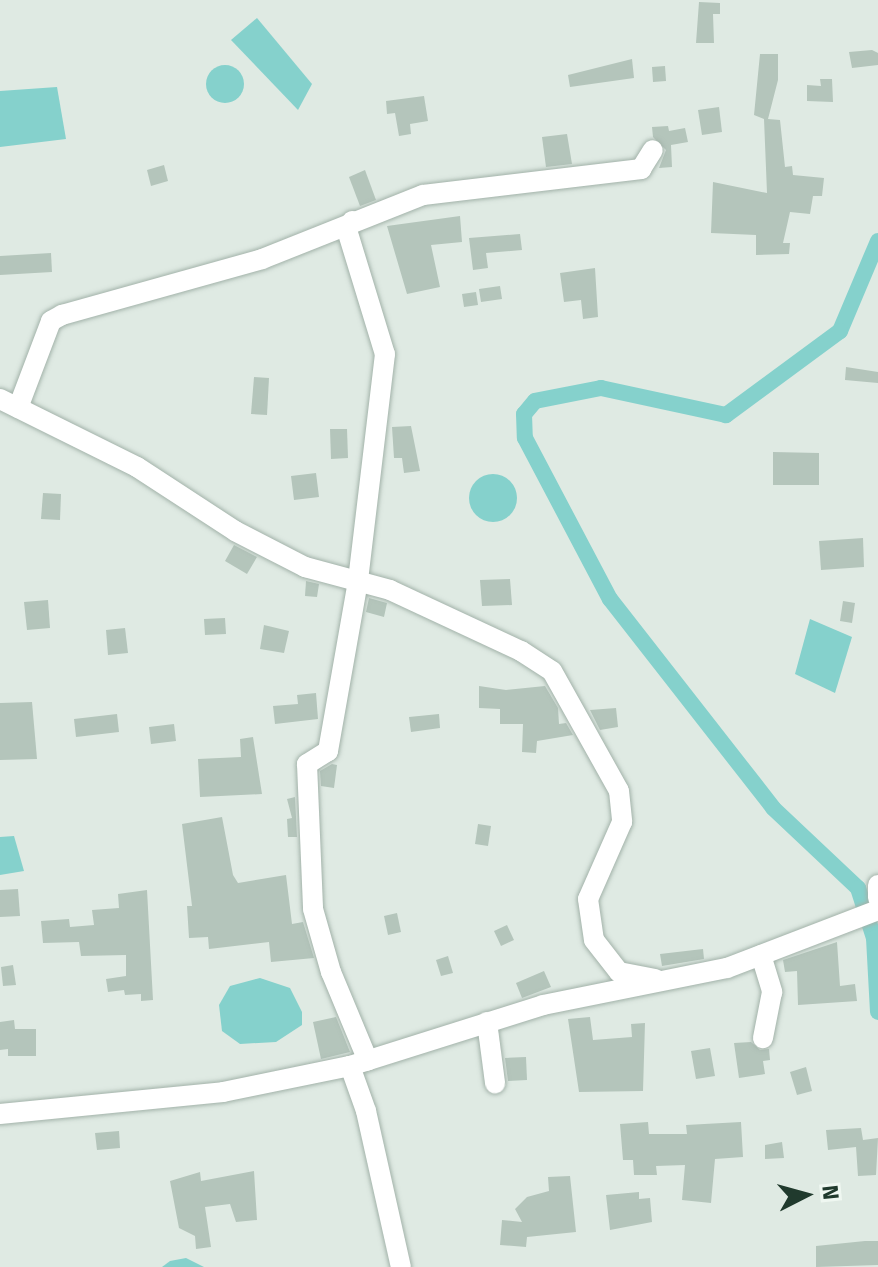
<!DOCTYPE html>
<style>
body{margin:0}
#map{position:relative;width:878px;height:1267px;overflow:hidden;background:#dfeae3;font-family:"Fira Sans",sans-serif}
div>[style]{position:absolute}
.water>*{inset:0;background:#85d1cc}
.round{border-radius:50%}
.canal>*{height:16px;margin:-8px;padding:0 8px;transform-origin:8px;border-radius:8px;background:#85d1cc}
.building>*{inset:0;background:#b4c5bb}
.roads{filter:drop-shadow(0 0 2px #a2b2a9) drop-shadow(0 0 2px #a2b2a9)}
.minor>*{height:20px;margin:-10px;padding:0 10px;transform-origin:10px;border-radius:10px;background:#fff}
span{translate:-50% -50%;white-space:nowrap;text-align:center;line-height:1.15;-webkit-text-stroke:8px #eff7f1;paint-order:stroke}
.north{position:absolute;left:766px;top:1155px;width:80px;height:80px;-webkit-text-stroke:6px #eff7f1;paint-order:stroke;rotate:84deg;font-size:22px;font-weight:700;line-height:32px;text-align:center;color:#203a2d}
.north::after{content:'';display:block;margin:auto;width:28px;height:36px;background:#203a2d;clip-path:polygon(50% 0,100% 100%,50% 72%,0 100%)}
</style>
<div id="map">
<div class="water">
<i style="clip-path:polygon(257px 18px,312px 84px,298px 110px,231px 40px)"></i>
<i class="round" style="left:206px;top:65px;width:38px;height:38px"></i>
<i style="clip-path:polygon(57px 87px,66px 139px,0 147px,0 91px)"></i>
<i class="round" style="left:469px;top:474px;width:48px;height:48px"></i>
<i style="clip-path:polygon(810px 619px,852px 637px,835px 693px,795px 674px)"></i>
<i style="clip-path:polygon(14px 836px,24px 871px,0 875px,0 837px)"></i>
<i style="clip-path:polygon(260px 978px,290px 988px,302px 1012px,302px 1025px,276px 1042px,240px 1044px,222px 1031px,219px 1005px,230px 986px)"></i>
<i style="clip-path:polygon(186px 1258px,204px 1267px,162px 1267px,170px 1261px)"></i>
</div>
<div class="canal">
<i style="left:878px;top:241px;width:98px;rotate:112.9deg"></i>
<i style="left:840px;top:331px;width:142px;rotate:143.6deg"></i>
<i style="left:726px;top:415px;width:128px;rotate:-167.8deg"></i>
<i style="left:601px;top:388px;width:67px;rotate:168.9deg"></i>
<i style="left:535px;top:401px;width:17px;rotate:130deg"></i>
<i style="left:524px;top:414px;width:24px;rotate:88deg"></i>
<i style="left:525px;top:438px;width:182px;rotate:62.2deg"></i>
<i style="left:610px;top:599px;width:265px;rotate:52deg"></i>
<i style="left:773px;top:808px;width:117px;rotate:43.3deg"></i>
<i style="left:858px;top:888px;width:52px;rotate:72.3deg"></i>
<i style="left:874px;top:938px;width:74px;rotate:86.9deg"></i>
</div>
<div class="building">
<i style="clip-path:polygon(699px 2px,720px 3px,720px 14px,713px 14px,714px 43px,696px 43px)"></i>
<i style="clip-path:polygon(872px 50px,878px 53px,878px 65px,852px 68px,849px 52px)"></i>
<i style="clip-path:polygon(760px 54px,778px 54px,778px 80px,768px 119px,780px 120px,785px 167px,792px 166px,793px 175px,824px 178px,822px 196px,813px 196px,810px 214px,790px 212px,783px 243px,790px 243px,789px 254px,756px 255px,756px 235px,711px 233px,713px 182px,767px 193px,764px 119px,754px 115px)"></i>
<i style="clip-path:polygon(632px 59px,634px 78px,570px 87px,568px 75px)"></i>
<i style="clip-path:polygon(665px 66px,666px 81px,653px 82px,652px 67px)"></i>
<i style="clip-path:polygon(820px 79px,832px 79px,833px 102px,807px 101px,807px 85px,821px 86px)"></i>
<i style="clip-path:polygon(424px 96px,428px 121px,410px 124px,411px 134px,399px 136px,395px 113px,387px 114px,386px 101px)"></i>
<i style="clip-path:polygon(719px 107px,722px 132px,702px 135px,698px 110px)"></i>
<i style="clip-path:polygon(668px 126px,669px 131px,685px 128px,688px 142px,671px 145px,672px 167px,659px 168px,666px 150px,653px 137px,652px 127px)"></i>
<i style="clip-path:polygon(567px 134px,572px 164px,546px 167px,542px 137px)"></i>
<i style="clip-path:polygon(164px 165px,168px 181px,151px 186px,147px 170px)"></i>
<i style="clip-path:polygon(365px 170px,376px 200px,360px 206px,349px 177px)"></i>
<i style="clip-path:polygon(460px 216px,462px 242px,431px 245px,440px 287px,407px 294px,387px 226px)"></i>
<i style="clip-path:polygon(520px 234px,522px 250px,486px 253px,488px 268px,473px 270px,469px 238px)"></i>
<i style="clip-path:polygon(51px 253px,52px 272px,0 275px,0 256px)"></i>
<i style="clip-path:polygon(595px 268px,598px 317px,583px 319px,581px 300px,564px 302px,560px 273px)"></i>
<i style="clip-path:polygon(500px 286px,502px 299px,481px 302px,479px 289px)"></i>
<i style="clip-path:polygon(476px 292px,478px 305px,464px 307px,462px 294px)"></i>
<i style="clip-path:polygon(846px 367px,878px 372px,878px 383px,845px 380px)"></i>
<i style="clip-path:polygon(254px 377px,269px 378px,267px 415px,251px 414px)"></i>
<i style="clip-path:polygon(411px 426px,420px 471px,404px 473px,402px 458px,394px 458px,392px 427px)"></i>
<i style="clip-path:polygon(330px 429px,347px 429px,348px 458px,331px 459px)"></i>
<i style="clip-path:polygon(773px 452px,819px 453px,819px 485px,773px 485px)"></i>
<i style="clip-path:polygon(316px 473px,319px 497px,294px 500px,291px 476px)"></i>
<i style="clip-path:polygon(43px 493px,61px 494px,60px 520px,41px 519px)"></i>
<i style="clip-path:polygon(863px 538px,864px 567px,821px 570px,819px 541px)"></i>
<i style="clip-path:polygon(234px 545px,257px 557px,247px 574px,225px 561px)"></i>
<i style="clip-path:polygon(510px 579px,512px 605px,482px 606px,480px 580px)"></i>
<i style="clip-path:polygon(306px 581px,319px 584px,317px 597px,305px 596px)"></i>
<i style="clip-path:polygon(369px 598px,387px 603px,384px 617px,366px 612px)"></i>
<i style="clip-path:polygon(48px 600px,50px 628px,27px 630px,24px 602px)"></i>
<i style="clip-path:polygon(843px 601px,855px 603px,852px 623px,840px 621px)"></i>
<i style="clip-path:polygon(225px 618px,226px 634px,205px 635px,204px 619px)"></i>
<i style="clip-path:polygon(264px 625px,289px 631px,284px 653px,260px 649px)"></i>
<i style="clip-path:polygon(125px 628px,128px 653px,108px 655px,106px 630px)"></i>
<i style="clip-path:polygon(479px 686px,506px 690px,545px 686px,558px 708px,559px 724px,566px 723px,573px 735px,537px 741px,536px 753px,522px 752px,523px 724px,500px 724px,500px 709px,479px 708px)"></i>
<i style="clip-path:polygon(316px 693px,318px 719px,275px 724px,273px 706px,298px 704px,297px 695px)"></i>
<i style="clip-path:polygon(32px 702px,37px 759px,0 760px,0 703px)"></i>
<i style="clip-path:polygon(616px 708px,618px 727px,600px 730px,590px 710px)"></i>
<i style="clip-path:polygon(117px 714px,119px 732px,76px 737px,74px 719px)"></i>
<i style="clip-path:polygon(439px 714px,440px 728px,411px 732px,409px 717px)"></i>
<i style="clip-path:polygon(174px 724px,176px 741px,151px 744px,149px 727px)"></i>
<i style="clip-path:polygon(253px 737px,262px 794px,200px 797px,198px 759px,241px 757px,240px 739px)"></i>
<i style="clip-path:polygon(332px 764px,337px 765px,334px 788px,321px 786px,320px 771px)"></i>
<i style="clip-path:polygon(295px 797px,297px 837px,288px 837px,287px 819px,292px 818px,287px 799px)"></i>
<i style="clip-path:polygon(222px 817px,233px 875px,238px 883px,286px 875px,292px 924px,303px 922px,314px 958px,271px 962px,269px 942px,209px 949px,208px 937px,189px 938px,187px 906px,192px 906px,182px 824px)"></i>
<i style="clip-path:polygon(478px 824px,491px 826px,488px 846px,475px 844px)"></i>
<i style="clip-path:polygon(18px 889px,20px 916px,0 917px,0 890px)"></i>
<i style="clip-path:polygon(147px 890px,153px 1000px,141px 1001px,141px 994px,125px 995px,124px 990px,108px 992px,106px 979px,126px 976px,126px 955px,81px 956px,79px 942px,43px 943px,41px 921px,69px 919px,70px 927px,94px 925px,92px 910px,119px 908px,118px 894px)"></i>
<i style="clip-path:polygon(397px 913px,401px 932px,388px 935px,384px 916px)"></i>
<i style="clip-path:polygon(507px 925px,514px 940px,501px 946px,494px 931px)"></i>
<i style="clip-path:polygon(837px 942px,840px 986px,855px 984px,857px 1001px,798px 1005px,797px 971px,785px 972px,783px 960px)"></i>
<i style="clip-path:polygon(703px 949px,704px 959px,662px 966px,660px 954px)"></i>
<i style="clip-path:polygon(448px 956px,453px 973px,441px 976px,436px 960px)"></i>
<i style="clip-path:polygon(13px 965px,16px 985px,3px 986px,1px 967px)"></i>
<i style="clip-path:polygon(544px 971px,551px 987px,522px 998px,516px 983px)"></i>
<i style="clip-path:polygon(336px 1017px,350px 1052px,321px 1059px,313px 1022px)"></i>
<i style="clip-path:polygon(590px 1017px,593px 1040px,632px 1037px,631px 1024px,645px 1023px,643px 1091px,579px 1092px,568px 1019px)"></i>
<i style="clip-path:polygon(14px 1020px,15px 1029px,36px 1029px,36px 1056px,8px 1056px,8px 1049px,0 1050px,0 1022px)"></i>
<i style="clip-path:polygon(751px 1042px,760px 1050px,769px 1049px,770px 1060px,763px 1061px,765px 1074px,739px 1078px,734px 1043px)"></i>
<i style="clip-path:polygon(710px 1048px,715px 1076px,696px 1079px,691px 1051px)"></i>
<i style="clip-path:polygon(526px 1057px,527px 1080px,508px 1081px,505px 1058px)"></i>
<i style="clip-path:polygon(806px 1067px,812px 1091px,797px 1095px,790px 1072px)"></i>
<i style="clip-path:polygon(648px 1122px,649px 1134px,687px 1134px,686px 1125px,741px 1122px,743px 1157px,715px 1159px,711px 1203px,682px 1200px,685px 1165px,656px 1166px,657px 1175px,634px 1175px,633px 1160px,623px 1160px,620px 1124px)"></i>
<i style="clip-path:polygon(861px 1128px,863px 1140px,878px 1138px,876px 1175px,858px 1176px,856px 1147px,828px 1150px,826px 1130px)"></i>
<i style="clip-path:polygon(119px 1131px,120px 1148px,97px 1150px,95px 1133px)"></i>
<i style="clip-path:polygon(782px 1142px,784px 1158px,765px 1159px,765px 1145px)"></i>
<i style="clip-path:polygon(254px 1171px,257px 1220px,236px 1222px,230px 1204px,205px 1207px,211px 1247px,196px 1249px,195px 1236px,179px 1228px,170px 1181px,200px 1172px,201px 1181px)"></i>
<i style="clip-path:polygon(570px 1176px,576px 1232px,527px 1237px,526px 1247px,500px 1245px,502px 1220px,522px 1222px,515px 1209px,527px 1197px,549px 1191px,548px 1177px)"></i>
<i style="clip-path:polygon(639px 1192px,639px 1199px,650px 1198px,652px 1222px,610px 1230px,606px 1195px)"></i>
<i style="clip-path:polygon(865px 1241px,878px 1241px,878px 1265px,816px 1267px,816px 1246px)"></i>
</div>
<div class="roads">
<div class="minor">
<i style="left:352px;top:221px;width:10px;rotate:119deg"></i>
<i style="left:347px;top:230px;width:130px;rotate:73deg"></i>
<i style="left:385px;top:354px;width:229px;rotate:96.8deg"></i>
<i style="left:358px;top:581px;width:173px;rotate:100deg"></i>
<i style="left:328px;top:751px;width:25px;rotate:148deg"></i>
<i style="left:307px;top:764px;width:145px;rotate:87.6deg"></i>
<i style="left:313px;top:909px;width:66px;rotate:74.1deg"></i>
<i style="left:331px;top:972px;width:96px;rotate:67.4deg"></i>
<i style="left:0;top:399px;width:153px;rotate:26.4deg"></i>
<i style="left:137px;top:467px;width:117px;rotate:33.1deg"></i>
<i style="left:235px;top:531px;width:79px;rotate:27.2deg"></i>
<i style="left:305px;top:567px;width:88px;rotate:15.1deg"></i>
<i style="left:390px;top:590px;width:145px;rotate:25deg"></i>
<i style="left:521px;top:651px;width:37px;rotate:33deg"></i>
<i style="left:552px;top:671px;width:137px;rotate:60.8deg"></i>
<i style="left:619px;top:791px;width:31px;rotate:84deg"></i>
<i style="left:622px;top:822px;width:84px;rotate:113.8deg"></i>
<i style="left:588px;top:899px;width:41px;rotate:81.7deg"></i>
<i style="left:594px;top:940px;width:41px;rotate:52deg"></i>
<i style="left:619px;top:972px;width:37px;rotate:11deg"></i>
<i style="left:18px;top:408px;width:93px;rotate:-69.2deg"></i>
<i style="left:51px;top:321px;width:13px;rotate:-29deg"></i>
<i style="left:62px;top:315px;width:208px;rotate:-15.6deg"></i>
<i style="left:262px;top:259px;width:173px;rotate:-21.7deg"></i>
<i style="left:423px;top:195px;width:220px;rotate:-6.8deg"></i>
<i style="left:641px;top:169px;width:22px;rotate:-58deg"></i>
<i style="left:878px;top:885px;width:13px;rotate:90deg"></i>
<i style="left:761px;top:955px;width:39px;rotate:73deg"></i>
<i style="left:772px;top:992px;width:47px;rotate:101.1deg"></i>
<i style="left:487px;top:1022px;width:62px;rotate:82.5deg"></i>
<i style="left:350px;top:1066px;width:48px;rotate:70.4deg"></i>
<i style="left:366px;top:1111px;width:160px;rotate:77.4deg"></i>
<i style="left:0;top:1114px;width:224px;rotate:-5.6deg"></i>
<i style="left:223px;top:1092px;width:130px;rotate:-11.6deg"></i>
<i style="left:350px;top:1066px;width:202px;rotate:-17.5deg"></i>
<i style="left:543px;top:1005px;width:188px;rotate:-11.4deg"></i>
<i style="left:727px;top:968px;width:162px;rotate:-21deg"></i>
</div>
</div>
<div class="north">N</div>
</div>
